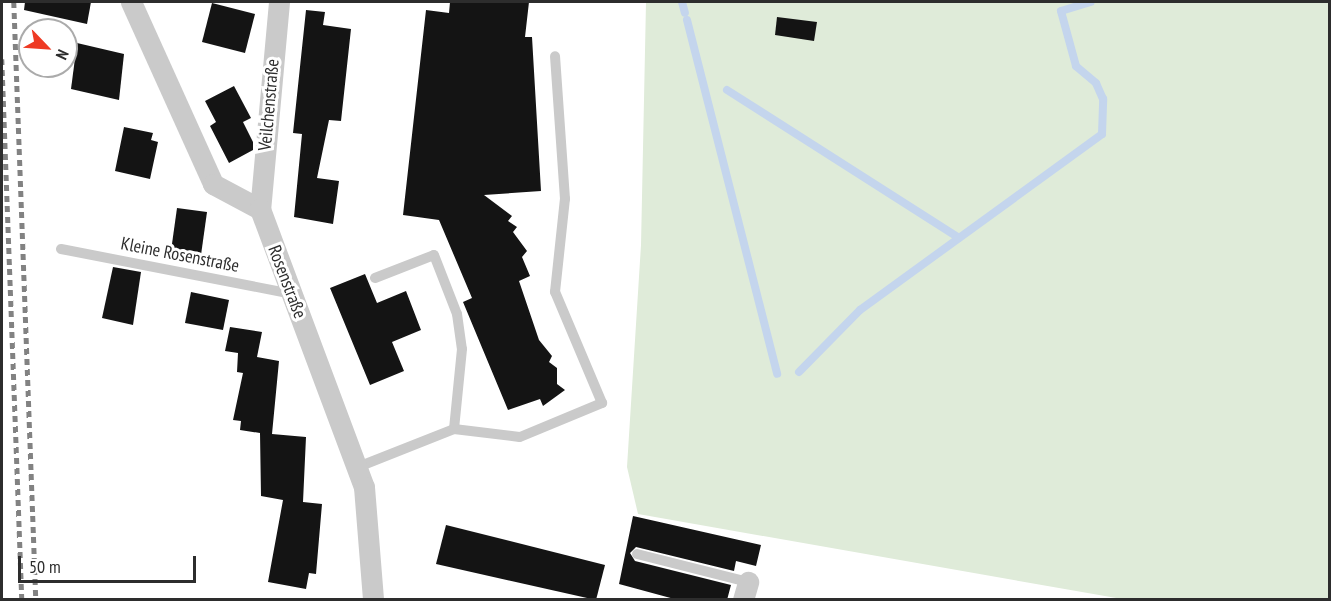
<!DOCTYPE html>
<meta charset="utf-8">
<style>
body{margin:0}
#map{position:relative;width:1331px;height:601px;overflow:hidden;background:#fff;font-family:"PT Sans Narrow",sans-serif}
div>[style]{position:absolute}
.green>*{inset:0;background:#dfebd9}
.stream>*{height:8px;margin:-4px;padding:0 4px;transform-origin:4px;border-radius:4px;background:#c4d5ed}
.building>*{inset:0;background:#141414}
.lane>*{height:10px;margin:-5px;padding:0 5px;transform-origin:5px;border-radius:5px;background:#cacaca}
.street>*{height:21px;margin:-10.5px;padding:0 10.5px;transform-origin:10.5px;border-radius:10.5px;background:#cacaca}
.rail>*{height:4.5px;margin-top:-2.25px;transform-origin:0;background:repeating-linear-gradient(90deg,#828282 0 6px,transparent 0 10.5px)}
span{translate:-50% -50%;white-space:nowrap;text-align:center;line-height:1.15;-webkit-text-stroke:6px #fff;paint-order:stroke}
.street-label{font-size:18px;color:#2d2d2d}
.frame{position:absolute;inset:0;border:3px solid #2d2d2d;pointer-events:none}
.north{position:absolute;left:18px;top:18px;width:60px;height:60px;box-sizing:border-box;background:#fff;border:2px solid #ababab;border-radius:50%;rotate:115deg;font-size:16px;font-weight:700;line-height:24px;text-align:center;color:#2d2d2d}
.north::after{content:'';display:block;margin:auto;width:21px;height:27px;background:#ee3a24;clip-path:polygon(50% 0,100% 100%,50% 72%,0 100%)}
.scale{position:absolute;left:18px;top:556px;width:178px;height:27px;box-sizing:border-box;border:3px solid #2d2d2d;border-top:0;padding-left:8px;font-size:18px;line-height:21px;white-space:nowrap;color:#2d2d2d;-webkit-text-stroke:4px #fff;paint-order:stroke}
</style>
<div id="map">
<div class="green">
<i style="clip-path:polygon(646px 2px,1329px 2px,1329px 599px,1122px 599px,638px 514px,627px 467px,641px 245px)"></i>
</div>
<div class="stream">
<i style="left:682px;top:2px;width:11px;rotate:75deg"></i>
<i style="left:687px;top:20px;width:365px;rotate:75.7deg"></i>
<i style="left:727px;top:90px;width:275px;rotate:32.5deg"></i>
<i style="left:799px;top:372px;width:87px;rotate:-45.5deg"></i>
<i style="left:860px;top:310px;width:299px;rotate:-36deg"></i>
<i style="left:1102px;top:134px;width:35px;rotate:-88deg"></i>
<i style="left:1103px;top:99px;width:17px;rotate:-114deg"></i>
<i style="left:1096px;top:83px;width:26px;rotate:-140deg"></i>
<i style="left:1076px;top:66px;width:57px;rotate:-105.3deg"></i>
<i style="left:1061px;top:11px;width:31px;rotate:-17deg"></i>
</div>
<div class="building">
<i style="clip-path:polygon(25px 2px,91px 2px,87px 24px,24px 10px)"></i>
<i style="clip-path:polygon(450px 2px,529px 2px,525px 37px,532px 37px,541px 191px,484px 195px,512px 216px,508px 221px,517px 227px,513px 232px,527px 251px,522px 257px,530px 276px,519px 281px,539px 340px,552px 356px,549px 362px,557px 368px,557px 384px,565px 390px,543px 406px,540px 399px,508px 410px,463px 302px,472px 298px,439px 220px,403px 215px,426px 10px,449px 13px)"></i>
<i style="clip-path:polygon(212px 3px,255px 14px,245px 53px,202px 42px)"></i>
<i style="clip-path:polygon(306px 10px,325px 12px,323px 25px,351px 29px,341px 121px,329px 120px,317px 178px,339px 181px,333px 224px,294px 217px,302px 134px,293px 133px)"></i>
<i style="clip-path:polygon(777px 17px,817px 22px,814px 41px,775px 35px)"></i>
<i style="clip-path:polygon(77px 43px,124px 54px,119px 100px,71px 89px)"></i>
<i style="clip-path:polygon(234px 86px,251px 118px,243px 122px,253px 142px,253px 150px,229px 163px,210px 126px,216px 122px,205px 101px)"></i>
<i style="clip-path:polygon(124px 127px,153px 133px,151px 140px,158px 142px,150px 179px,115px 171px)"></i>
<i style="clip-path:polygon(177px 208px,207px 212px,201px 255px,171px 251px)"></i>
<i style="clip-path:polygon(113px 267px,141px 272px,133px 325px,102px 318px)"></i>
<i style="clip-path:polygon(365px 274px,377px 303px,406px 291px,421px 330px,392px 342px,404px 371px,370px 385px,330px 288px)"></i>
<i style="clip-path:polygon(191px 292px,229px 300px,223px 330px,185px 323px)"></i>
<i style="clip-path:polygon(230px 327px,262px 332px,257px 357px,279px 361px,272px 434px,306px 437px,303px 502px,322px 504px,316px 574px,309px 573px,306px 589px,268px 582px,283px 500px,261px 496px,260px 433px,240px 430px,241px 421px,233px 420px,243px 373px,237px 372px,238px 353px,225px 351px)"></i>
<i style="clip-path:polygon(633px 516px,761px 545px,756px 566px,736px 561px,734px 571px,636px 547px,630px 553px,635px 561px,731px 585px,727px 600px,678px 600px,619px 584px)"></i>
<i style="clip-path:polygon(446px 525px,605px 565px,596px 600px,436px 564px)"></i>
</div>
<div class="lane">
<i style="left:61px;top:249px;width:235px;rotate:11deg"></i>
<i style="left:375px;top:278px;width:63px;rotate:-21.3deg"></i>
<i style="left:434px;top:255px;width:63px;rotate:68.7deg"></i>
<i style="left:457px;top:314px;width:35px;rotate:82deg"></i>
<i style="left:462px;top:349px;width:80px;rotate:95.7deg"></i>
<i style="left:358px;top:467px;width:103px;rotate:-21.6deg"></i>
<i style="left:454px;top:429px;width:66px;rotate:6.9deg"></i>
<i style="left:520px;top:437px;width:89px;rotate:-22.5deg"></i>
<i style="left:602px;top:403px;width:121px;rotate:-112.9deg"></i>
<i style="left:555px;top:292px;width:94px;rotate:-83.9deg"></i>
<i style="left:565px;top:199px;width:143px;rotate:-94deg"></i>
<i style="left:637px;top:554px;width:114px;rotate:14.2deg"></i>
</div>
<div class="street">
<i style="left:131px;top:2px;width:200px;rotate:65.7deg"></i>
<i style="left:213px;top:184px;width:53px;rotate:28deg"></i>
<i style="left:279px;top:2px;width:208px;rotate:95.2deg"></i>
<i style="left:260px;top:209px;width:297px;rotate:69.5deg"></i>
<i style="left:364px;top:487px;width:113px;rotate:85.4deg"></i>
<i style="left:743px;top:600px;width:19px;rotate:-74deg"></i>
</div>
<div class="rail">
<i style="left:14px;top:2px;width:598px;rotate:87.89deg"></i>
<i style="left:2px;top:59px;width:541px;rotate:87.88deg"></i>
</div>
<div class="street-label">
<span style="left:269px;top:105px;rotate:-85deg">Veilchenstraße</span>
<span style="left:180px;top:255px;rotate:11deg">Kleine Rosenstraße</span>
<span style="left:287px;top:282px;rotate:69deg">Rosenstraße</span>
</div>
<div class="frame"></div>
<div class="north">N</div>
<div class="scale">50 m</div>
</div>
